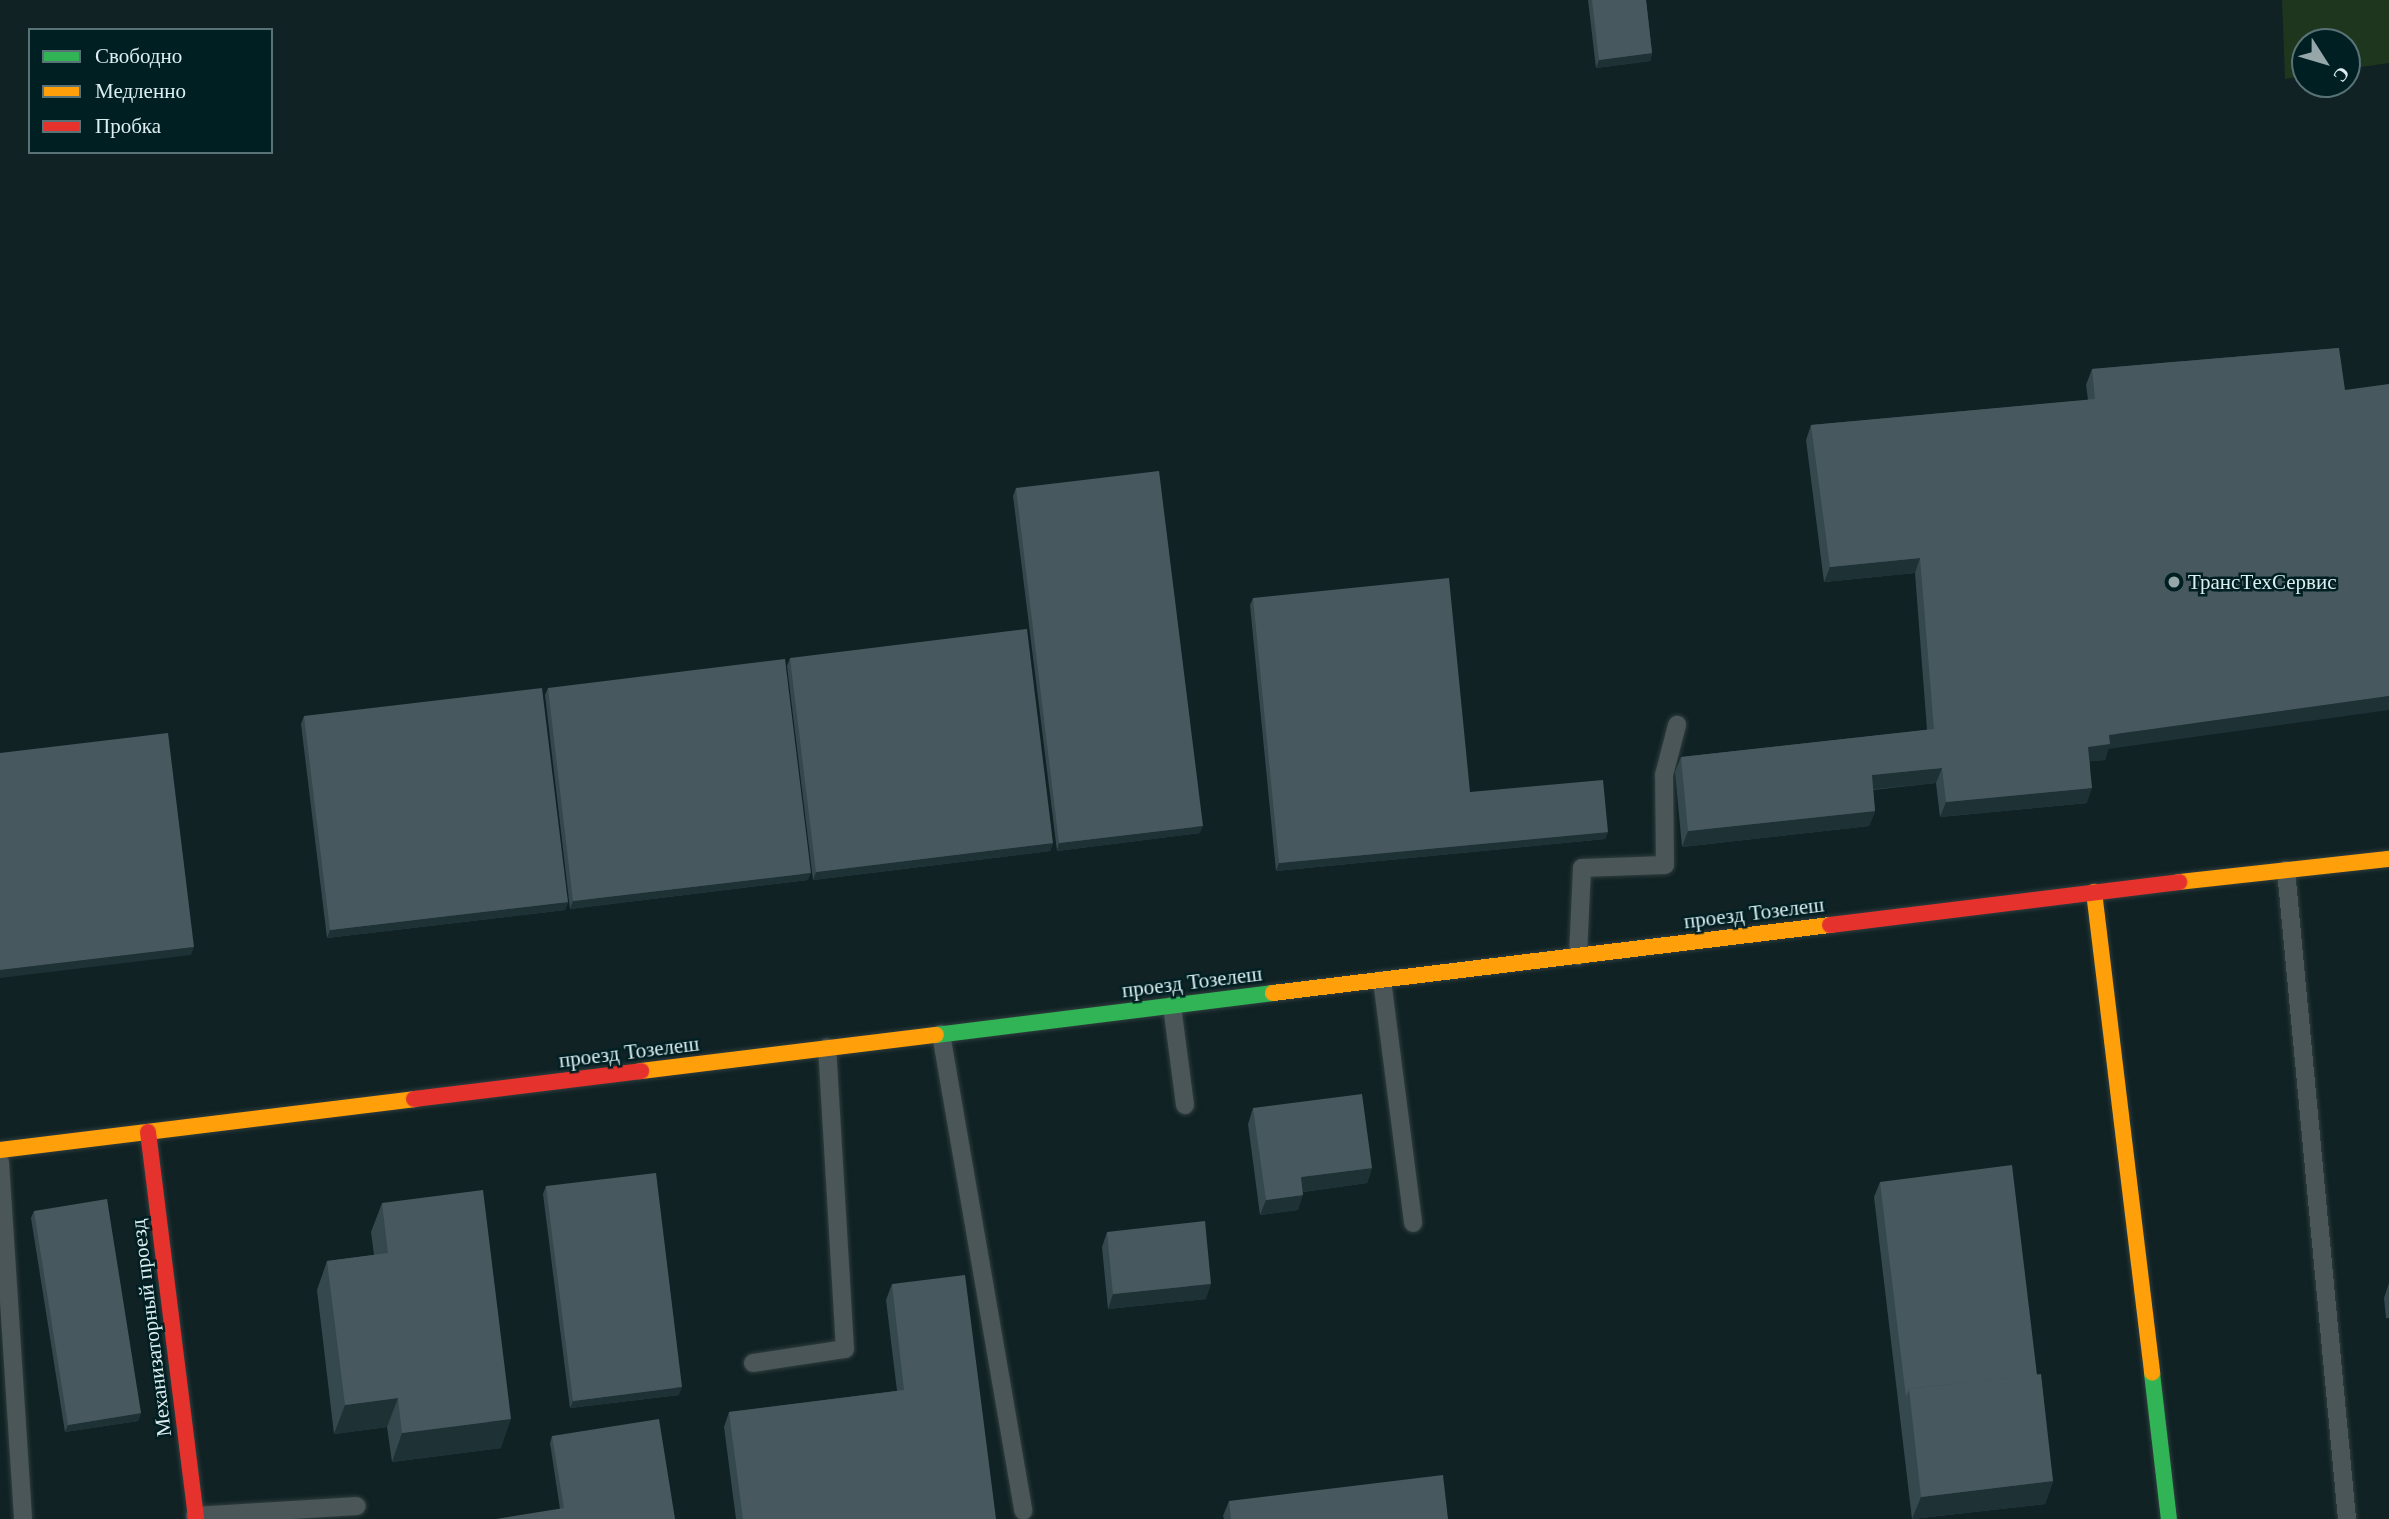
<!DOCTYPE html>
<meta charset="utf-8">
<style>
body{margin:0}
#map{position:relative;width:2389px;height:1519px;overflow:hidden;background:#102224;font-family:Georgia,serif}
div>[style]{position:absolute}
.green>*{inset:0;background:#1f361e}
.roads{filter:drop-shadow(0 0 2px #303d3e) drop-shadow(0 0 2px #303d3e)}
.lane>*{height:18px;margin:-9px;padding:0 9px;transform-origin:9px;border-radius:9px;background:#4a5657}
.fast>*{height:16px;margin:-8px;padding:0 8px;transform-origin:8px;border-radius:8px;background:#30b455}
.slow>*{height:16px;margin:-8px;padding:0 8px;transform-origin:8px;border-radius:8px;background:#ff9f0a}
.jam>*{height:16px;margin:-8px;padding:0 8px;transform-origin:8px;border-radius:8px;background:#e5322d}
.wall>*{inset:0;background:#35484d}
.shaded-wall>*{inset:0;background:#1e3135}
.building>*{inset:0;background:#47595f}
.dots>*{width:19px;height:19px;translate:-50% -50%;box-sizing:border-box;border:4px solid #001f23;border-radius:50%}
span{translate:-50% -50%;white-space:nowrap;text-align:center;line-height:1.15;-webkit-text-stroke:5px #001f23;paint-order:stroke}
.poi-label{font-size:21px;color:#dceef0}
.left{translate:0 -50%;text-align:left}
.street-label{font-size:21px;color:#dceef0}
.legend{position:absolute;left:28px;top:28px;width:245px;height:126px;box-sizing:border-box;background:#001f23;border:2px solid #587275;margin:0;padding:9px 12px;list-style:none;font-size:21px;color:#dceef0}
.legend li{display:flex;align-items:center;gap:14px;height:35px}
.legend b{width:35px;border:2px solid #587275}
.north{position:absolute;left:2291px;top:28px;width:70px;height:70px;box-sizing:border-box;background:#001f23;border:2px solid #587275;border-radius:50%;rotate:127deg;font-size:19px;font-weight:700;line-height:28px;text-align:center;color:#dceef0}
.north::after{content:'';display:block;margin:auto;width:24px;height:32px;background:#95a7a9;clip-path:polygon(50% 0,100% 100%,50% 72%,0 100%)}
</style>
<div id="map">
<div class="green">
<i style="clip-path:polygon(2282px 0,2389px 0,2389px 63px,2347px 69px,2347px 42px,2305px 42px,2305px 76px,2285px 79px)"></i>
</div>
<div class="roads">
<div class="lane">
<i style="left:2286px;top:870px;width:652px;rotate:84.63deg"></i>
<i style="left:1578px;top:956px;width:88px;rotate:-87.4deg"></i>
<i style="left:1582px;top:868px;width:83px;rotate:-2.1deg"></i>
<i style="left:1665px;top:865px;width:90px;rotate:-90.6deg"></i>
<i style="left:1664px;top:775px;width:52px;rotate:-75.4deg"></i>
<i style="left:1382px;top:980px;width:245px;rotate:82.7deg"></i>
<i style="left:1172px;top:1006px;width:100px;rotate:82.5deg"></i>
<i style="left:941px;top:1034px;width:484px;rotate:80.2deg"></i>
<i style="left:0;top:1162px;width:358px;rotate:86.3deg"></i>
<i style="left:753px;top:1363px;width:93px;rotate:-8.7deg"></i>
<i style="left:845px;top:1349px;width:302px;rotate:-93.4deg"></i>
<i style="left:195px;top:1516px;width:162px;rotate:-3.5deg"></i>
</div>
<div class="fast">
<i style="left:936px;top:1035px;width:340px;rotate:-7.1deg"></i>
<i style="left:2152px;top:1373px;width:147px;rotate:83.4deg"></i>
</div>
<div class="slow">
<i style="left:2179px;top:882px;width:211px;rotate:-6.3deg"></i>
<i style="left:2094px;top:892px;width:484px;rotate:83.1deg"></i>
<i style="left:1273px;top:993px;width:561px;rotate:-6.96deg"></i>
<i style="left:641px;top:1071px;width:297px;rotate:-7deg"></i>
<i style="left:0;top:1150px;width:417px;rotate:-7deg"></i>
</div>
<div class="jam">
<i style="left:1830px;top:925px;width:352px;rotate:-7deg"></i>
<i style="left:414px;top:1099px;width:229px;rotate:-7deg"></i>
<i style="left:148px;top:1132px;width:390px;rotate:82.9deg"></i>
</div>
</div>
<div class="wall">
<i style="clip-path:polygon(1588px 0,1646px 0,1652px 53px,1650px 61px,1596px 68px)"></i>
<i style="clip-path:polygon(2339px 348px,2108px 749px,2105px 760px,2090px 761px,2087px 803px,1940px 817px,1936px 783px,1873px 790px,1875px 811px,1869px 826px,1682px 847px,1675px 772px,1681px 757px,1927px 730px,1915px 573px,1824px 582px,1806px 440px,1811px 425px,2088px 400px,2086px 385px,2092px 369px)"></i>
<i style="clip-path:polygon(1016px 488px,1200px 833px,1057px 851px,1013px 496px)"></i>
<i style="clip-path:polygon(1253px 598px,1470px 792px,1608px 832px,1605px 839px,1276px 871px,1250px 605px)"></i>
<i style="clip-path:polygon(790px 658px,1053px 843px,1050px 851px,813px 880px,787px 666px)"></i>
<i style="clip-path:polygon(548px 688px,808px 880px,570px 909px,545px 695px)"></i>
<i style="clip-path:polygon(304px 716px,568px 902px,565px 910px,327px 938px,301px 724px)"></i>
<i style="clip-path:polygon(1253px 1108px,1372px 1168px,1367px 1183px,1303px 1192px,1298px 1210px,1260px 1215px,1248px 1124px)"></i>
<i style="clip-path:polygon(1880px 1182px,2037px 1375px,2053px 1481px,2045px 1504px,1912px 1519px,1874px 1197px)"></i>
<i style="clip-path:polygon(546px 1186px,679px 1395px,570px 1408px,543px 1194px)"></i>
<i style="clip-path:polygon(382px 1203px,501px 1448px,392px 1462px,387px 1427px,334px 1434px,317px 1290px,327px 1261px,374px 1255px,371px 1232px)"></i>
<i style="clip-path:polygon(34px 1211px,141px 1413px,138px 1421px,65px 1432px,31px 1218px)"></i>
<i style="clip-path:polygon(1107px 1232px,1206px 1299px,1108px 1309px,1102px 1247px)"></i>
<i style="clip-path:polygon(2389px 1283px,2389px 1318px,2386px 1318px,2384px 1298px)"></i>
<i style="clip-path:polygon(892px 1284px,996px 1519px,736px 1519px,724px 1427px,729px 1412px,897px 1391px,886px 1300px)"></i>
<i style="clip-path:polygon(552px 1436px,675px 1519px,560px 1509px,550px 1443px)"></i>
<i style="clip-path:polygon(1229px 1501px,1448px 1519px,1224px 1519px,1223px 1516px)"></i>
</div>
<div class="shaded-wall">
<i style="clip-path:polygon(1652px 53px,1650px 61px,1596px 68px,1599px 60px)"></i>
<i style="clip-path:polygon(1920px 558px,1915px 573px,1824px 582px,1830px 567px)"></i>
<i style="clip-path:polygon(2389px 696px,2389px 710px,2108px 749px,2105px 760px,2083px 762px,2088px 747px,2109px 735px)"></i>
<i style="clip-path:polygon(1942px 768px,1936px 783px,1866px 790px,1872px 775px)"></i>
<i style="clip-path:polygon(2092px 788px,2087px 803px,1940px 817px,1946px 802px)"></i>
<i style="clip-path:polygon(1875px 811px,1869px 826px,1682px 847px,1688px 831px)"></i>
<i style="clip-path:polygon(1203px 826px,1200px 833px,1057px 851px,1059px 843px)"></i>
<i style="clip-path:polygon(1608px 832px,1605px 839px,1276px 871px,1279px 863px)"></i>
<i style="clip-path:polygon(1053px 843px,1050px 851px,813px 880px,816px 872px)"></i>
<i style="clip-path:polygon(811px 873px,808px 880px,570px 909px,573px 901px)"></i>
<i style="clip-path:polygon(568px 902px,565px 910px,327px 938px,330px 930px)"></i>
<i style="clip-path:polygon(194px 947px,191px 955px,0 978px,0 970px)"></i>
<i style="clip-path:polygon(1372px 1168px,1367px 1183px,1295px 1193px,1301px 1177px)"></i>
<i style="clip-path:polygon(1303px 1195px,1298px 1210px,1260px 1215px,1266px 1200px)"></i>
<i style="clip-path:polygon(1211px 1284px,1206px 1299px,1108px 1309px,1113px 1294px)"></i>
<i style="clip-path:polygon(682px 1387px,679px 1395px,570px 1408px,573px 1401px)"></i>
<i style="clip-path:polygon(398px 1398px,387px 1427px,334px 1434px,345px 1405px)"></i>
<i style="clip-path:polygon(141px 1413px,138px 1421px,65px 1432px,68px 1425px)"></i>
<i style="clip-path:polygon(511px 1419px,501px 1448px,392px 1462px,402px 1433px)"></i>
<i style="clip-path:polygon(2053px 1481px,2045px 1504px,1912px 1519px,1921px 1497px)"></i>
</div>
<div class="building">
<i style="clip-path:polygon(1592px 0,1646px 0,1652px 53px,1599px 60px)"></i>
<i style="clip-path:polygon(2339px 348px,2345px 390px,2389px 384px,2389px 696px,2109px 735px,2110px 744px,2088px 747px,2092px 788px,1946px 802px,1942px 768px,1872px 775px,1875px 811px,1688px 831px,1681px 757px,1934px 729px,1920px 558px,1830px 567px,1811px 425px,2095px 399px,2092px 369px)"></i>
<i style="clip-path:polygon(1159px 471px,1203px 826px,1059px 843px,1016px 488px)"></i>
<i style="clip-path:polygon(1449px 578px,1470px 792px,1603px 780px,1608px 832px,1279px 863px,1253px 598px)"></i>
<i style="clip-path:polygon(1027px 629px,1053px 843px,816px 872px,790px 658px)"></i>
<i style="clip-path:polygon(785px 659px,811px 873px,573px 901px,548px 688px)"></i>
<i style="clip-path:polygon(542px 688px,568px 902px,330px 930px,304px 716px)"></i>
<i style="clip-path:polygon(168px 733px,194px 947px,0 970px,0 753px)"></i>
<i style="clip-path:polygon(1362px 1094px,1372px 1168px,1301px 1177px,1303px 1195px,1266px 1200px,1253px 1108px)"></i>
<i style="clip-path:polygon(2012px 1165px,2037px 1375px,1909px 1389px,1906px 1397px,1880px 1182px)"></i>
<i style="clip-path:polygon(656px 1173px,682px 1387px,573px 1401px,546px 1186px)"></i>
<i style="clip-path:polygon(483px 1190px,511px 1419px,402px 1433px,398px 1398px,345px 1405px,327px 1261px,388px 1253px,382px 1203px)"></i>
<i style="clip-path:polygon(107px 1199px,141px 1413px,68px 1425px,34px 1211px)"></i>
<i style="clip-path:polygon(1205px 1221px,1211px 1284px,1113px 1294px,1107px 1232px)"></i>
<i style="clip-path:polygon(965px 1275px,996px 1519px,743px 1519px,729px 1412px,904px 1390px,892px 1284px)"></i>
<i style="clip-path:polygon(2041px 1374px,2053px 1481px,1921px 1497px,1909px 1389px)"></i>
<i style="clip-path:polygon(659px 1419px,675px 1519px,496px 1519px,564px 1508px,552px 1436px)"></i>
<i style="clip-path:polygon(1443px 1475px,1448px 1519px,1231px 1519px,1229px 1501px)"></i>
</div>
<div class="dots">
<i style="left:2174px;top:582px;background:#95a7a9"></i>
</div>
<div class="poi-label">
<span class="left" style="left:2188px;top:582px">ТрансТехСервис</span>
</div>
<div class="street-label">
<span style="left:1754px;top:913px;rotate:-7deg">проезд Тозелеш</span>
<span style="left:1192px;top:982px;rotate:-7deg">проезд Тозелеш</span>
<span style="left:629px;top:1052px;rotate:-7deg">проезд Тозелеш</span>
<span style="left:151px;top:1328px;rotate:-97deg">Механизаторный проезд</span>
</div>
<ul class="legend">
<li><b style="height:9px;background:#30b455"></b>Свободно</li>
<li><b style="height:9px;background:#ff9f0a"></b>Медленно</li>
<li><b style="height:9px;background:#e5322d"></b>Пробка</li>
</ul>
<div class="north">С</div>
</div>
